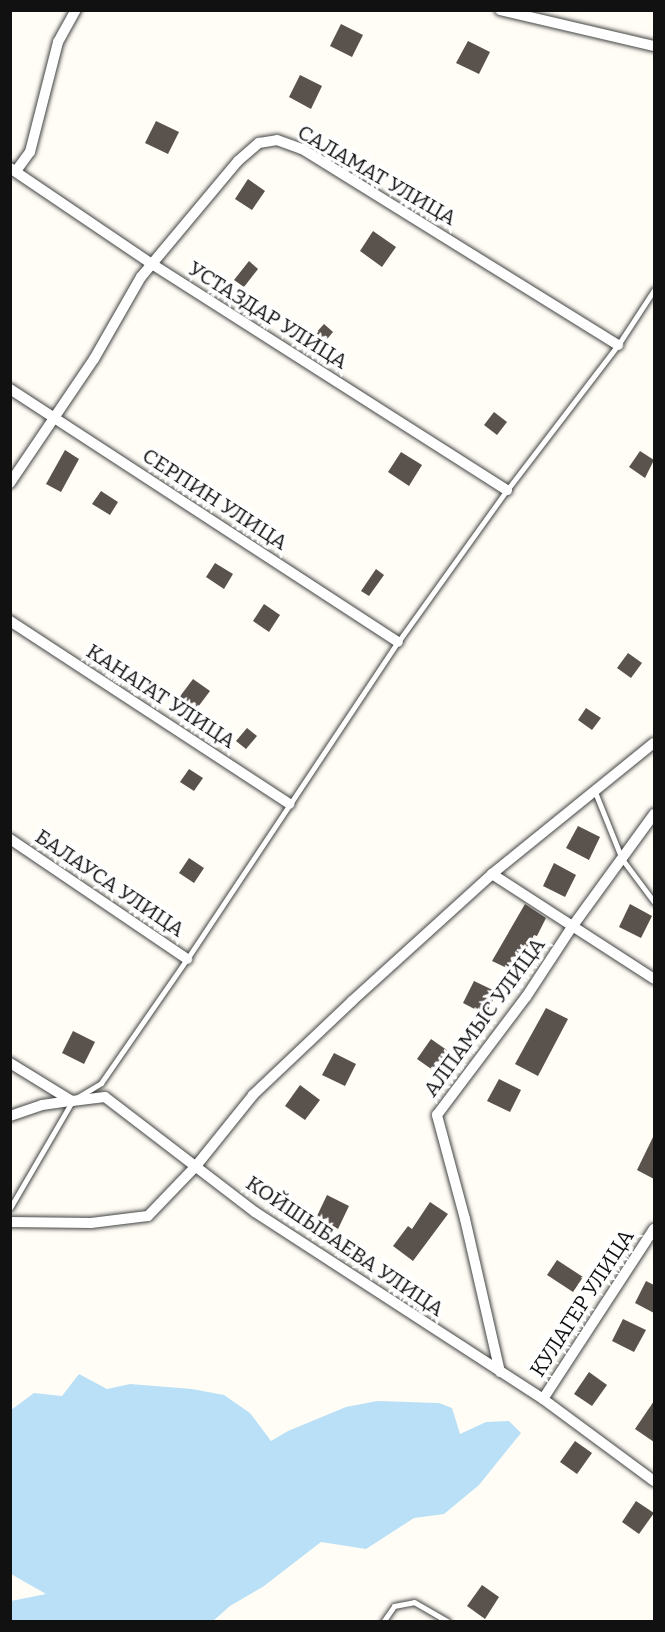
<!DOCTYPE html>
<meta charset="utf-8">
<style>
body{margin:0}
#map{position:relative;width:665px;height:1632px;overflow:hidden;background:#fffdf5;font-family:Bitter,serif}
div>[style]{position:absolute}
.water>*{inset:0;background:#b9e0f7}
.building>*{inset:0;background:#5a524d}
.roads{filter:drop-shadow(0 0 2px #444) drop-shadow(0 0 2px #444)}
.lane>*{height:5px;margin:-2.5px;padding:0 2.5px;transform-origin:2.5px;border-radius:2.5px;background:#fff}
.street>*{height:10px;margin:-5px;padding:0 5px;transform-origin:5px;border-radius:5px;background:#fff}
span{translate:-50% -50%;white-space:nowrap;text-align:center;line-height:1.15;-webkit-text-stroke:6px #fff;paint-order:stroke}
.street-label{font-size:21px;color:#111}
.frame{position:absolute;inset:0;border:12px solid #111;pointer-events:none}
</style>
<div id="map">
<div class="water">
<i style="clip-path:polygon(79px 1374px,107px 1389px,130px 1384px,192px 1389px,224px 1395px,250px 1413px,271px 1441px,288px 1431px,346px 1407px,377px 1401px,439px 1403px,452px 1408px,460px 1434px,486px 1422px,509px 1421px,521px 1433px,479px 1485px,444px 1514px,414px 1518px,366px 1549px,321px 1542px,264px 1586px,230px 1606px,213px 1621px,11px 1621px,11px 1601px,46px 1594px,11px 1574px,11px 1410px,34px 1393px,62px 1396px)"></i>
</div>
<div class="building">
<i style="clip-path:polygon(341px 24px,363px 35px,352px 57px,330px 46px)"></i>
<i style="clip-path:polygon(468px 41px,490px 52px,479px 74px,456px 63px)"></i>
<i style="clip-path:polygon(300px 75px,322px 86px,311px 109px,289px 97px)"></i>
<i style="clip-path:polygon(156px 121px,179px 132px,168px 154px,145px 143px)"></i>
<i style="clip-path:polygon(248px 179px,265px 191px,252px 210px,235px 199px)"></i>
<i style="clip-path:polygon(373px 231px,396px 247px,382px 267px,360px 251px)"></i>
<i style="clip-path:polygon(249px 261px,258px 269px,244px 287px,234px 280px)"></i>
<i style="clip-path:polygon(324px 324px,333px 332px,323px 344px,314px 335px)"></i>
<i style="clip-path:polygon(494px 412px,507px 422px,497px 435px,484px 425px)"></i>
<i style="clip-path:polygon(65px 450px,79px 459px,61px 492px,46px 484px)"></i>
<i style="clip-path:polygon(640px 451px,654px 460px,645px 478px,629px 467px)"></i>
<i style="clip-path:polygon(401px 452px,422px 465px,409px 486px,388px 472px)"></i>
<i style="clip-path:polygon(101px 491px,118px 502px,110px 515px,92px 504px)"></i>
<i style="clip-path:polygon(215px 563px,233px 574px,224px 589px,206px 577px)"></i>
<i style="clip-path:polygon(376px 569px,384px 575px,369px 596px,361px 591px)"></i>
<i style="clip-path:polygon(264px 604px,280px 615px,269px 632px,253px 621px)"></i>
<i style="clip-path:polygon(628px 653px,642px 663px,631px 678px,617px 668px)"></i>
<i style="clip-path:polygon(193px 679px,210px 691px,195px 711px,178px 699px)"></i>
<i style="clip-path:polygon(586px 708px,601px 718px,592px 730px,578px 720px)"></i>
<i style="clip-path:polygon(247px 728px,257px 736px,246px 749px,236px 741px)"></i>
<i style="clip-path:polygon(189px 769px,203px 778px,194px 791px,180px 782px)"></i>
<i style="clip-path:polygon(578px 826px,600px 837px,589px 860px,566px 848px)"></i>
<i style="clip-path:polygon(189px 858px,204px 868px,194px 883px,179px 873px)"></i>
<i style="clip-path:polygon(554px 863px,576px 875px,565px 897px,543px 886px)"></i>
<i style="clip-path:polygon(525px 904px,546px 918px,537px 936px,534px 935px,515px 972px,492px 961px)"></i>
<i style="clip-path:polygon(630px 904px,652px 916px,641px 938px,619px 927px)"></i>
<i style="clip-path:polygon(474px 981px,497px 992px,486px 1015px,463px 1003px)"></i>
<i style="clip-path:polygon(546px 1008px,568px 1019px,538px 1076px,515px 1064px)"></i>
<i style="clip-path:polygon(73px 1031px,95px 1042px,84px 1064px,62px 1053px)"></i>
<i style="clip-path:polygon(431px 1039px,451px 1053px,437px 1073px,417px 1059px)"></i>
<i style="clip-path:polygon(334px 1053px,356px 1064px,345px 1086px,322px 1075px)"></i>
<i style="clip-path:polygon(499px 1079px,521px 1090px,510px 1112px,487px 1101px)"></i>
<i style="clip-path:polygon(300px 1085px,320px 1100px,305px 1120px,285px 1106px)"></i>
<i style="clip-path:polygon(654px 1135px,654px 1179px,637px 1170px)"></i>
<i style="clip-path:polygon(327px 1195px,349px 1206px,338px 1229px,316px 1218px)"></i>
<i style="clip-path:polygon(430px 1202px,448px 1214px,413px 1261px,393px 1246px,408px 1226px,412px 1229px)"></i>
<i style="clip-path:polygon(557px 1260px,583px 1277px,573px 1292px,547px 1275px)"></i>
<i style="clip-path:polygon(646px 1281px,654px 1285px,654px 1313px,635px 1303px)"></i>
<i style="clip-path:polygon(623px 1319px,646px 1330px,634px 1352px,612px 1341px)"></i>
<i style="clip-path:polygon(589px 1372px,607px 1385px,592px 1406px,574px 1394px)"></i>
<i style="clip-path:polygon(654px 1401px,654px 1442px,635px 1429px)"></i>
<i style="clip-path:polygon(575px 1441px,592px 1453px,577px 1474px,560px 1462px)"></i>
<i style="clip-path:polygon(636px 1501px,654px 1513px,639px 1534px,622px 1522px)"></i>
<i style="clip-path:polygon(482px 1585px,499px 1597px,485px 1619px,467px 1606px)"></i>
</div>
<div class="roads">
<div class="lane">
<i style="left:595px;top:792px;width:72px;rotate:68.1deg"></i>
<i style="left:622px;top:859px;width:54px;rotate:53.3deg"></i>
<i style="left:78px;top:1097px;width:27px;rotate:-31deg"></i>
<i style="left:101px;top:1083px;width:151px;rotate:-55.3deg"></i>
<i style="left:187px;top:959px;width:381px;rotate:-56.4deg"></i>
<i style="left:398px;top:642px;width:187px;rotate:-54.4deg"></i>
<i style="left:507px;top:490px;width:183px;rotate:-52.6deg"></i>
<i style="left:618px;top:345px;width:66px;rotate:-56.8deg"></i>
<i style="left:10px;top:1208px;width:121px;rotate:-59.8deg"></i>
<i style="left:383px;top:1622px;width:19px;rotate:-55deg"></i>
<i style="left:394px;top:1606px;width:20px;rotate:-11deg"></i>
<i style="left:414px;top:1602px;width:39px;rotate:30deg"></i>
</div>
<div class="street">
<i style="left:500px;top:10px;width:158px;rotate:13.2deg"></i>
<i style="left:10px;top:168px;width:171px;rotate:34.1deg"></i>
<i style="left:152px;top:264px;width:421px;rotate:32.5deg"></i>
<i style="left:16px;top:171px;width:24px;rotate:-54deg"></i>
<i style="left:30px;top:152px;width:114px;rotate:-75.7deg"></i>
<i style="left:58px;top:42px;width:37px;rotate:-61deg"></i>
<i style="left:10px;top:389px;width:463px;rotate:33.1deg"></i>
<i style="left:10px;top:483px;width:150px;rotate:-55.9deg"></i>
<i style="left:94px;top:359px;width:95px;rotate:-60.2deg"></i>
<i style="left:141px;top:277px;width:151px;rotate:-50.1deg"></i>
<i style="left:238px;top:161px;width:28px;rotate:-41deg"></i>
<i style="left:259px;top:143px;width:18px;rotate:-9deg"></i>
<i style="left:277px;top:140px;width:27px;rotate:20deg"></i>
<i style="left:302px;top:149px;width:372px;rotate:31.8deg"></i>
<i style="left:10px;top:621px;width:334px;rotate:33.2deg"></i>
<i style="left:10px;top:839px;width:214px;rotate:34.1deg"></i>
<i style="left:492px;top:874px;width:193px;rotate:32.9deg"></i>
<i style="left:10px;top:1063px;width:73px;rotate:31.5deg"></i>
<i style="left:72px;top:1101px;width:33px;rotate:-7deg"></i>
<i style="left:105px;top:1097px;width:189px;rotate:37.5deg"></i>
<i style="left:255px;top:1212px;width:343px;rotate:33deg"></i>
<i style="left:543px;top:1399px;width:138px;rotate:36.5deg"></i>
<i style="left:10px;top:1116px;width:34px;rotate:-19deg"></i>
<i style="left:42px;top:1105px;width:30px;rotate:-8deg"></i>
<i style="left:10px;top:1222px;width:81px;rotate:0.7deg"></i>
<i style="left:91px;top:1223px;width:57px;rotate:-7deg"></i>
<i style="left:148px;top:1216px;width:69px;rotate:-46.2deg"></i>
<i style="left:196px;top:1166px;width:91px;rotate:-51.2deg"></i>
<i style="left:253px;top:1095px;width:137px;rotate:-43.5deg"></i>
<i style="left:352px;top:1001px;width:189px;rotate:-42.2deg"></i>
<i style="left:492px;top:874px;width:208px;rotate:-39deg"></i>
<i style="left:500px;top:1372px;width:157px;rotate:-102.9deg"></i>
<i style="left:465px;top:1219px;width:108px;rotate:-105.1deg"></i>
<i style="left:437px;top:1115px;width:148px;rotate:-53deg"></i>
<i style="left:526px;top:997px;width:84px;rotate:-56.7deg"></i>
<i style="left:572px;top:927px;width:140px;rotate:-54deg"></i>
<i style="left:543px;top:1399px;width:203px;rotate:-56.9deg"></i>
</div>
</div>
<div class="street-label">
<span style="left:377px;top:175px;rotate:30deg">САЛАМАТ УЛИЦА</span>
<span style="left:268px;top:315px;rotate:32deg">УСТАЗДАР УЛИЦА</span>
<span style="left:215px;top:499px;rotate:33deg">СЕРПИН УЛИЦА</span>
<span style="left:161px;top:696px;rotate:33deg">КАНАГАТ УЛИЦА</span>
<span style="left:110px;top:883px;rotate:34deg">БАЛАУСА УЛИЦА</span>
<span style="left:484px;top:1017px;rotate:-54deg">АЛПАМЫС УЛИЦА</span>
<span style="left:345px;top:1246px;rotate:34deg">КОЙШЫБАЕВА УЛИЦА</span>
<span style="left:582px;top:1303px;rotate:-57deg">КУЛАГЕР УЛИЦА</span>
</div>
<div class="frame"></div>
</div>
